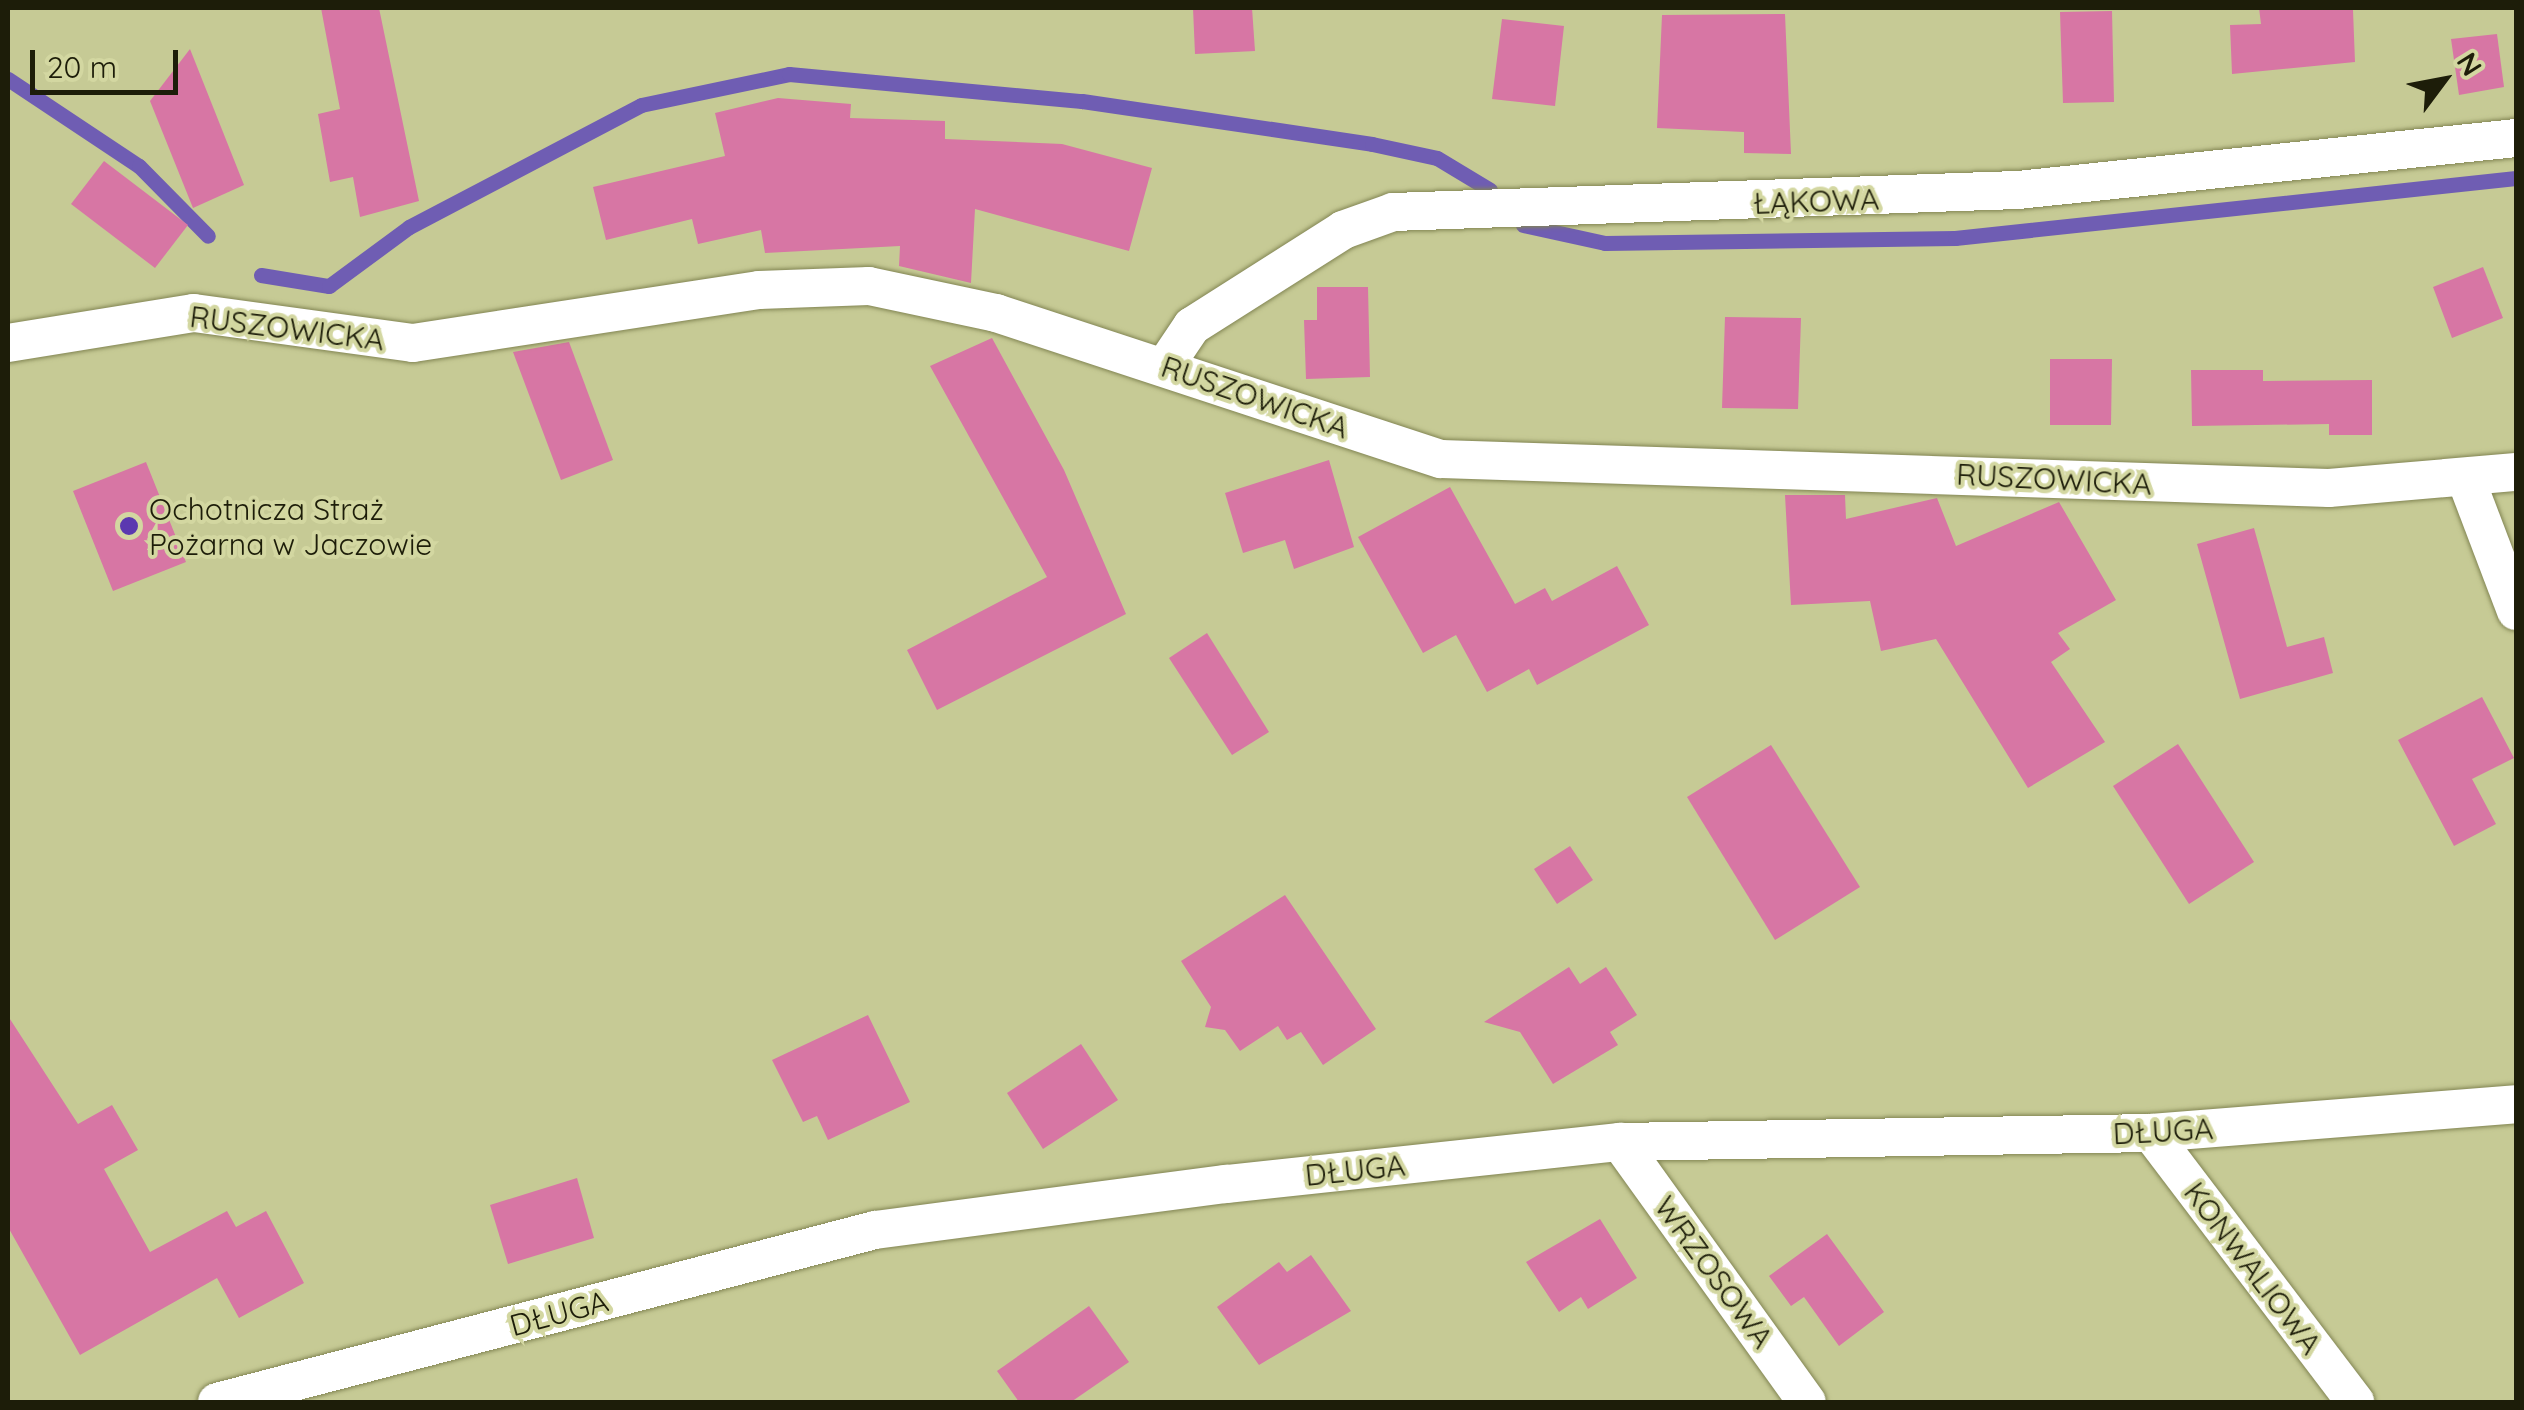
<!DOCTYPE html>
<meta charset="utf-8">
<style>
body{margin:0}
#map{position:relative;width:2524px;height:1410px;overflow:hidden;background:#c6ca95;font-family:Quicksand,sans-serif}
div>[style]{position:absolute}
.stream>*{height:15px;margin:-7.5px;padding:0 7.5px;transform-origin:7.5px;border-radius:7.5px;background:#6f5db3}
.building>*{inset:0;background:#d776a4}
.roads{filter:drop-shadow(0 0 2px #828553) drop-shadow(0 0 2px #828553)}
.minor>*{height:38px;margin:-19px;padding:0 19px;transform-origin:19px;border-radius:19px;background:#fff}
.dots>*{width:28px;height:28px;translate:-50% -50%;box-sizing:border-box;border:5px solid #d3d7a1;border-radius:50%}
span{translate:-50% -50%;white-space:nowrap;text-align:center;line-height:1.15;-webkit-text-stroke:8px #d3d7a1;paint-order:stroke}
.street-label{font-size:30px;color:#1d1d09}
.poi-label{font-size:30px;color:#1d1d09}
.left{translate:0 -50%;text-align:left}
.frame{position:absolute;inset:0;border:10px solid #1d1d09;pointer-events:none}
.north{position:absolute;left:2394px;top:30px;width:100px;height:100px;-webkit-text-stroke:8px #d3d7a1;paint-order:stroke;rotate:58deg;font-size:28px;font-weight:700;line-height:40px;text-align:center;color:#1d1d09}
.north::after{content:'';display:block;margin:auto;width:35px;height:45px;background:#1d1d09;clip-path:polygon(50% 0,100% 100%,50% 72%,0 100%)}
.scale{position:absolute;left:30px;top:50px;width:148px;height:45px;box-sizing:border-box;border:5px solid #1d1d09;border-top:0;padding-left:12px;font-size:30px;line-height:35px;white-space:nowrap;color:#1d1d09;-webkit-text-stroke:8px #d3d7a1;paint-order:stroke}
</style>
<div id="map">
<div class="stream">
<i style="left:8px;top:79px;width:157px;rotate:33.6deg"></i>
<i style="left:139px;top:166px;width:98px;rotate:45.4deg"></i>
<i style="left:1523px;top:225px;width:84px;rotate:12.4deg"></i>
<i style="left:1605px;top:243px;width:350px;rotate:-0.8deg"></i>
<i style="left:1955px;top:238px;width:564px;rotate:-6.1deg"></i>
<i style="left:261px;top:275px;width:69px;rotate:9.2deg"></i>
<i style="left:329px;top:286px;width:99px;rotate:-36.4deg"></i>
<i style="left:409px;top:227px;width:262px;rotate:-27.7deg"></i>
<i style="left:641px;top:105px;width:151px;rotate:-11.8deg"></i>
<i style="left:789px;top:74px;width:294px;rotate:5.3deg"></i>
<i style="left:1082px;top:101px;width:293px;rotate:8.4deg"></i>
<i style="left:1372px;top:144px;width:66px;rotate:12.2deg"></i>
<i style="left:1437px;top:158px;width:62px;rotate:31.1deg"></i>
</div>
<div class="building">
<i style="clip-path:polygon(321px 8px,379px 8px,419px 201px,360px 217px,353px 177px,330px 182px,318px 114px,340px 109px)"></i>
<i style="clip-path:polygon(1193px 8px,1252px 8px,1255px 51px,1195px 54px)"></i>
<i style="clip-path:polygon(2259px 8px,2353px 10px,2355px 62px,2232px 74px,2230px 25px,2261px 24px)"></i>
<i style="clip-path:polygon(2112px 11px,2114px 102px,2063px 103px,2060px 12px)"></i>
<i style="clip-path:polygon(1785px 14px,1791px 154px,1744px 153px,1744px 132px,1657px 128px,1662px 15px)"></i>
<i style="clip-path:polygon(1502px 19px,1564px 26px,1555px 106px,1492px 99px)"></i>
<i style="clip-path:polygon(2497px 34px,2504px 87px,2459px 95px,2451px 39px)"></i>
<i style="clip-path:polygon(190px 49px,244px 185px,193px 208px,150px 101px)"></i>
<i style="clip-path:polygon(778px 98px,851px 104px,850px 118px,945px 121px,945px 139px,1062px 144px,1152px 168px,1129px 251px,975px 209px,971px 283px,899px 266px,900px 246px,765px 253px,761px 230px,698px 244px,692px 219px,606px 240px,593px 187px,725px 156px,715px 113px)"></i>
<i style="clip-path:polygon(104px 161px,188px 225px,155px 268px,71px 204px)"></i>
<i style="clip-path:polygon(2483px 267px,2503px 318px,2452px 338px,2433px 287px)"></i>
<i style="clip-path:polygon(1317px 287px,1368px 287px,1370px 377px,1306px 379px,1304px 320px,1317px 320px)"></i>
<i style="clip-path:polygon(1725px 317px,1801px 318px,1798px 409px,1722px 408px)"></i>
<i style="clip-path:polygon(992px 338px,1064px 470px,1126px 614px,937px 710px,907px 650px,1047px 577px,930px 366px)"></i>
<i style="clip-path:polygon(569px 342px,613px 460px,561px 480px,513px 352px)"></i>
<i style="clip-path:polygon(2050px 359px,2112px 359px,2111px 425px,2050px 425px)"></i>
<i style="clip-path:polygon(2191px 370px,2263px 370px,2263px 381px,2372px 380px,2372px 435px,2329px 435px,2329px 424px,2192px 426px)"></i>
<i style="clip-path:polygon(1329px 460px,1354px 547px,1294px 569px,1285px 540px,1243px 553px,1225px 493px)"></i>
<i style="clip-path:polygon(146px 462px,186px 562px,113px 591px,73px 491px)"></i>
<i style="clip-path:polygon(1450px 487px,1515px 604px,1545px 588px,1552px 601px,1617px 566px,1649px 625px,1537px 685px,1529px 669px,1487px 692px,1456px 635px,1423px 653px,1358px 537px)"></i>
<i style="clip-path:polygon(1785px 495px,1845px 495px,1846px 519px,1937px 498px,1956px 546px,2059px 502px,2116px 600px,2058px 633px,2070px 649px,2051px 662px,2105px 742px,2028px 788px,1936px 639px,1881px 651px,1870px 601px,1791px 605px)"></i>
<i style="clip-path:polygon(2254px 528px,2287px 647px,2324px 637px,2333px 673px,2240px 699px,2197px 544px)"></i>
<i style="clip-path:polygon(1207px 633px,1269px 732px,1232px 755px,1169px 658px)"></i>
<i style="clip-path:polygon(2482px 697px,2514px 758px,2472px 779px,2496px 824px,2454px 846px,2398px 740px)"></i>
<i style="clip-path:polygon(2178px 744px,2254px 862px,2189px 904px,2113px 786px)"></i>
<i style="clip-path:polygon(1771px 745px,1860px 887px,1775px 940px,1687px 797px)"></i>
<i style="clip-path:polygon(1570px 846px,1593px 880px,1557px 904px,1534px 869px)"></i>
<i style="clip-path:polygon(1285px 895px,1376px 1029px,1323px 1065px,1301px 1032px,1287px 1040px,1278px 1026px,1240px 1051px,1225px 1030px,1205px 1027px,1211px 1007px,1181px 961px)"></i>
<i style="clip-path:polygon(1569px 967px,1580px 984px,1606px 967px,1637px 1015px,1610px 1032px,1618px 1045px,1553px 1084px,1520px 1032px,1484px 1022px)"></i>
<i style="clip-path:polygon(868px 1015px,910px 1102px,828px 1140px,817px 1116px,803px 1122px,772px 1060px)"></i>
<i style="clip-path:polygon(8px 1016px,78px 1124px,112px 1105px,138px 1150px,104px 1169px,150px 1252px,227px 1211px,236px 1227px,266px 1211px,304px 1283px,239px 1318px,217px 1278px,80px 1355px,8px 1227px)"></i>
<i style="clip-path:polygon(1081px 1044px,1118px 1100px,1043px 1149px,1007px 1093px)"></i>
<i style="clip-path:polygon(577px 1178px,594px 1238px,508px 1264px,490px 1205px)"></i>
<i style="clip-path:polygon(1600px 1219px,1637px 1278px,1588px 1309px,1581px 1297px,1559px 1312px,1526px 1262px)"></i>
<i style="clip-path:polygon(1827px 1234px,1884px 1312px,1839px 1346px,1804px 1297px,1791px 1306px,1769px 1276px)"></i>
<i style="clip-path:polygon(1311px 1255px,1351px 1311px,1259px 1365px,1217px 1307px,1279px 1262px,1287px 1272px)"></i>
<i style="clip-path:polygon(1089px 1306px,1129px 1362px,1071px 1402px,1019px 1402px,997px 1371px)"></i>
</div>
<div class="roads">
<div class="minor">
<i style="left:8px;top:343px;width:188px;rotate:-9.2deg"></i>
<i style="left:194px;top:313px;width:221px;rotate:7.8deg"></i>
<i style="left:413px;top:343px;width:350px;rotate:-8.7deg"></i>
<i style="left:759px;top:290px;width:110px;rotate:-2.1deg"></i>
<i style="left:869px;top:286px;width:130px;rotate:12deg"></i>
<i style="left:996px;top:313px;width:468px;rotate:18.2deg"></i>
<i style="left:1441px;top:459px;width:888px;rotate:1.87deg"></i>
<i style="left:2329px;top:488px;width:188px;rotate:-4.9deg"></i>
<i style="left:1165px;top:366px;width:48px;rotate:-56deg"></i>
<i style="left:1192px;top:326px;width:179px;rotate:-32.4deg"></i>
<i style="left:1343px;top:230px;width:53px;rotate:-19.8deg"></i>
<i style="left:1393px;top:212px;width:625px;rotate:-2.02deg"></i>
<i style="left:2018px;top:190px;width:501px;rotate:-5.96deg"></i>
<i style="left:2467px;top:482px;width:138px;rotate:69.2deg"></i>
<i style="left:2151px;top:1133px;width:338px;rotate:52.8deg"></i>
<i style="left:1620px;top:1142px;width:320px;rotate:54.3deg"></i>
<i style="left:217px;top:1402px;width:680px;rotate:-14.65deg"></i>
<i style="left:875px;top:1230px;width:354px;rotate:-7.5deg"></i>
<i style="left:1226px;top:1184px;width:396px;rotate:-6.1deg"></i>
<i style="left:1620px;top:1142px;width:531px;rotate:-0.97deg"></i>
<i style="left:2151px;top:1133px;width:366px;rotate:-4.5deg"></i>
</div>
</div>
<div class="dots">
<i style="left:129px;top:526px;background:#5b38b0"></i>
</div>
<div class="street-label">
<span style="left:1816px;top:201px;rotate:-2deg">ŁĄKOWA</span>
<span style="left:287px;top:328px;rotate:7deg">RUSZOWICKA</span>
<span style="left:1255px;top:397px;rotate:19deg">RUSZOWICKA</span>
<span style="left:2054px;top:479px;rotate:3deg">RUSZOWICKA</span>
<span style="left:2163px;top:1131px;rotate:-3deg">DŁUGA</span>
<span style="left:1355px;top:1170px;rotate:-6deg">DŁUGA</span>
<span style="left:2253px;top:1268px;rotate:53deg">KONWALIOWA</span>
<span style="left:1714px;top:1272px;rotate:54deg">WRZOSOWA</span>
<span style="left:559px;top:1313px;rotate:-15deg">DŁUGA</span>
</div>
<div class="poi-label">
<span class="left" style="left:149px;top:526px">Ochotnicza Straż<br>Pożarna w Jaczowie</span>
</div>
<div class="frame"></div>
<div class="north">N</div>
<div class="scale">20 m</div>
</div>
